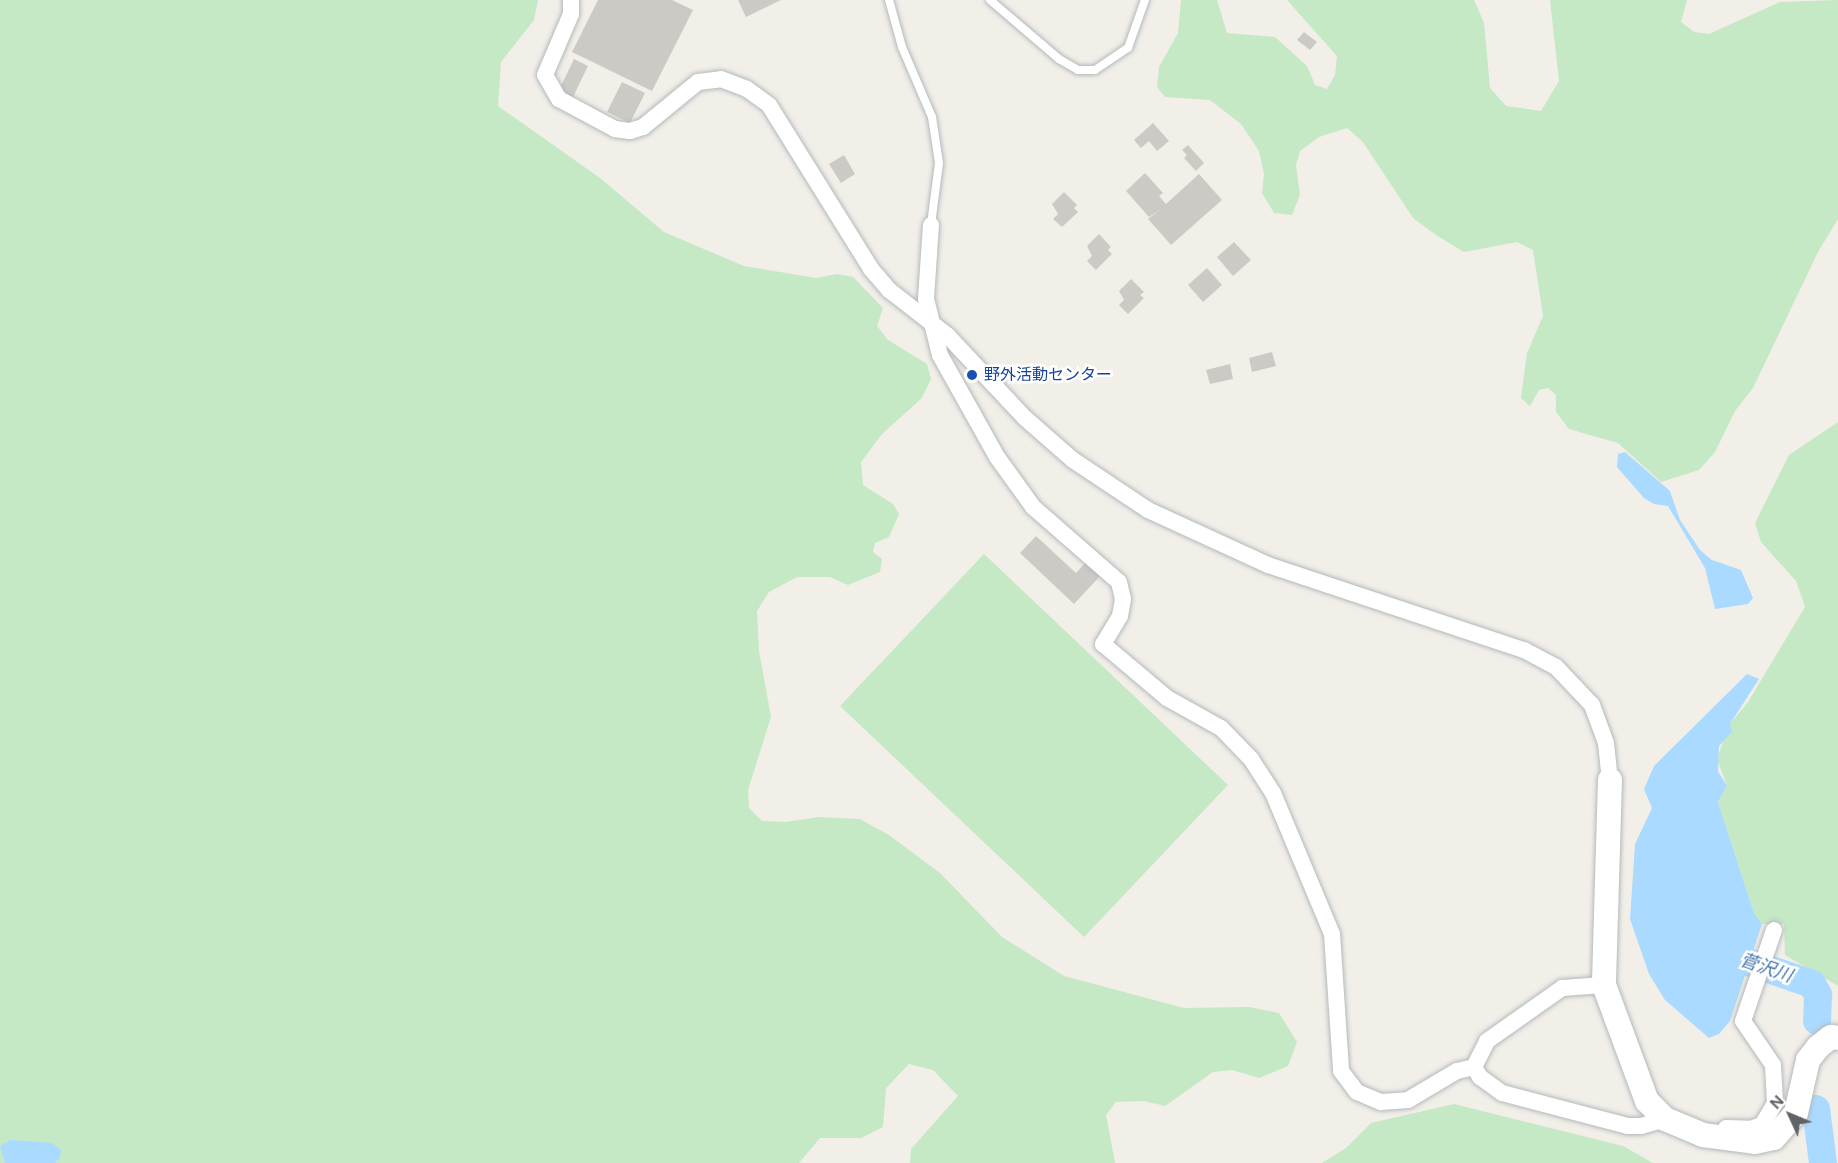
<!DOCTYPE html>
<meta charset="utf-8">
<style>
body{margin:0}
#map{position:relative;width:1838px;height:1163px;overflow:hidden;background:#f1efe8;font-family:"DM Sans","Noto Sans JP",sans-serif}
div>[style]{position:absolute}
.green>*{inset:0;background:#c5e8c5}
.water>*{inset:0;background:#aadaff}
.river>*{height:28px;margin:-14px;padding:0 14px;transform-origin:14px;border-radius:14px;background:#aadaff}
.building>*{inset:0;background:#cccac5}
.roads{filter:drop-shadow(0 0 2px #b5b8bc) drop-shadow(0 0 2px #b5b8bc)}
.lane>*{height:8px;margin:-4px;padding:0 4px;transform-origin:4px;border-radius:4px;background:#fff}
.street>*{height:16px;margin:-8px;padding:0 8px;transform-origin:8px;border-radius:8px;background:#fff}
.secondary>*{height:24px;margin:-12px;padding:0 12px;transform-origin:12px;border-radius:12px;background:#fff}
.dots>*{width:16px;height:16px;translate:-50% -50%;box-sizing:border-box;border:3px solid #fff;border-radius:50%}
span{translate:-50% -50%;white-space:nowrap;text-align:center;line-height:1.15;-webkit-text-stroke:5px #fff;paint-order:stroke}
.transit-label{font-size:16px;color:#164399}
.left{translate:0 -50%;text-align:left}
.water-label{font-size:18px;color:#4174aa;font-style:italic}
.north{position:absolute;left:1760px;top:1085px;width:60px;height:60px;-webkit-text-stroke:4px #fff;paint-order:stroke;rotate:314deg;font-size:16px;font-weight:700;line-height:24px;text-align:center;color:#5f6368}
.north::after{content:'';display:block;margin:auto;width:21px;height:27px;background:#5f6368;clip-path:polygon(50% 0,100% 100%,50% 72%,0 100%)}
</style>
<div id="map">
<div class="green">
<i style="clip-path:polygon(0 0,538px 0,534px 20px,501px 62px,498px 106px,600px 178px,664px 232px,744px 266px,816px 278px,837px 274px,853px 277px,883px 308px,877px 326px,888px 340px,927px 364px,931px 379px,922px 398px,882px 434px,861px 462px,863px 485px,893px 504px,899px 514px,889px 537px,875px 543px,873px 552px,882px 559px,880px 572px,848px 585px,830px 577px,797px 577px,769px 592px,757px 611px,759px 651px,771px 717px,748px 790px,749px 808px,762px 821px,786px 822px,819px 817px,860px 819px,889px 835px,940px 873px,1002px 937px,1064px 976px,1184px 1008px,1249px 1007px,1279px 1013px,1297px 1042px,1288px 1066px,1259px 1078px,1232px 1070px,1213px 1072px,1165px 1106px,1144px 1101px,1116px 1102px,1106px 1115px,1115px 1163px,910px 1163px,911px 1149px,958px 1096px,933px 1070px,909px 1064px,886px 1088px,883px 1127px,861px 1138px,820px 1138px,799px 1163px,0 1163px)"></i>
<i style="clip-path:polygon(1181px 0,1217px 0,1227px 33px,1275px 37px,1307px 66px,1315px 85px,1327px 89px,1335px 75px,1337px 56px,1287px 0,1474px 0,1484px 23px,1490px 88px,1506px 106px,1541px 111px,1559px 81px,1550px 0,1687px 0,1681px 22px,1694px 32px,1709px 34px,1780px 2px,1838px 0,1838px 219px,1818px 252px,1753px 388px,1735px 411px,1715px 452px,1699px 470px,1661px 482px,1618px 443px,1569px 429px,1556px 412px,1556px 395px,1548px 388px,1539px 390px,1530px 406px,1521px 398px,1527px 353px,1543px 316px,1533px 250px,1517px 242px,1464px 252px,1436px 235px,1413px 218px,1363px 142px,1347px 128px,1319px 137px,1300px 151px,1296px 165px,1300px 195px,1292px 215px,1274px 213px,1262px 193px,1264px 174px,1259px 151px,1241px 124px,1210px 100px,1165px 97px,1157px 87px,1159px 67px,1178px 33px)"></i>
<i style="clip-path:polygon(1838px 422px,1838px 986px,1785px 955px,1784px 924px,1762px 924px,1754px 913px,1718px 802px,1727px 786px,1717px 759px,1729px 725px,1748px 702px,1805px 607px,1796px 581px,1761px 542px,1755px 523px,1789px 455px)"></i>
<i style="clip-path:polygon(984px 554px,1228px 785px,1084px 937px,840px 706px)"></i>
<i style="clip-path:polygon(1454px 1104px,1623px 1146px,1653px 1163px,1322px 1163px,1346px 1148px,1371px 1123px)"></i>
</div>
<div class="water">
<i style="clip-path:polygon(1625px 452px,1670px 491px,1680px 520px,1700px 550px,1712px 560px,1741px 570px,1753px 598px,1748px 604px,1715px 609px,1705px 568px,1668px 506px,1654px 504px,1644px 498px,1617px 467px,1618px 454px)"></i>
<i style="clip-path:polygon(1747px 674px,1759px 679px,1730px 724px,1732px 732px,1719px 746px,1718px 771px,1727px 786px,1718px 802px,1754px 913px,1762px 924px,1730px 1021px,1719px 1034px,1709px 1038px,1665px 1000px,1649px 974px,1630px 919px,1635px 844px,1652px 808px,1644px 789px,1654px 766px)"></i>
<i style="clip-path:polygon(11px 1140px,52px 1143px,61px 1150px,60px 1158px,55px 1163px,5px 1163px,0 1146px)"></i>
</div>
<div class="river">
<i style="left:1716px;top:944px;width:13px;rotate:51deg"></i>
<i style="left:1724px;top:954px;width:93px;rotate:18.8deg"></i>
<i style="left:1812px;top:984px;width:13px;rotate:61deg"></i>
<i style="left:1818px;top:995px;width:26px;rotate:92deg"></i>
<i style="left:1816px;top:1109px;width:54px;rotate:82.6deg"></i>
</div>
<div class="building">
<i style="clip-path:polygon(598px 0,672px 0,693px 10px,652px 91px,572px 52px)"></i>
<i style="clip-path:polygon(738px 0,781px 0,746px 17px)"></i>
<i style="clip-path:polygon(1304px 32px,1317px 42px,1310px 50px,1297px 40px)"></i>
<i style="clip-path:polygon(574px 59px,588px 66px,573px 97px,559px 90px)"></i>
<i style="clip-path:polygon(622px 82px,645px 93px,630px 123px,607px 112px)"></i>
<i style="clip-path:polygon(1153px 123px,1169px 141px,1157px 151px,1149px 141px,1141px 148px,1134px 140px)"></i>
<i style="clip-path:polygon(1188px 145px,1204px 163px,1196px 171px,1184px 158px,1187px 155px,1182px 150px)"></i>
<i style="clip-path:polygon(844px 155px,855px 174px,841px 183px,829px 164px)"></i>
<i style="clip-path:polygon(1145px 173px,1163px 193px,1159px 196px,1166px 204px,1199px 174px,1222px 200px,1171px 245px,1148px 219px,1161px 209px,1149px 217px,1126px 191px)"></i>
<i style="clip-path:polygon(1064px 192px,1077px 205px,1074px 208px,1078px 212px,1062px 227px,1053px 219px,1058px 214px,1052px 204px)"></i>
<i style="clip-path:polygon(1099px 234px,1111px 247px,1108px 250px,1112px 254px,1096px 270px,1087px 261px,1092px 256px,1087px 246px)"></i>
<i style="clip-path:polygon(1234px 242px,1251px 260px,1233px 276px,1217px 257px)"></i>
<i style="clip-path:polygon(1207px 268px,1222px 285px,1203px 302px,1188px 285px)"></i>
<i style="clip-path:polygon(1131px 279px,1144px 292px,1140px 295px,1144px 298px,1128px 314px,1119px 305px,1124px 300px,1119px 291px)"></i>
<i style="clip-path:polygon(1272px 352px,1276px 366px,1252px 372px,1249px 358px)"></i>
<i style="clip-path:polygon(1230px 364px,1233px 379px,1210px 384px,1206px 370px)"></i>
<i style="clip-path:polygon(1036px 536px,1076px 573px,1086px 562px,1101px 575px,1074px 604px,1020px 553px)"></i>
</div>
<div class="roads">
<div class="lane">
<i style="left:889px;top:0;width:49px;rotate:74.5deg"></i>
<i style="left:902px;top:47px;width:76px;rotate:66.8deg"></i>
<i style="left:932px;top:117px;width:47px;rotate:81.3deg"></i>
<i style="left:939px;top:163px;width:63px;rotate:97.4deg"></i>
<i style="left:990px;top:0;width:91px;rotate:40.5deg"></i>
<i style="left:1059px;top:59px;width:22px;rotate:30deg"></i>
<i style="left:1078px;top:70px;width:17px"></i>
<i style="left:1095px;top:70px;width:40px;rotate:-34deg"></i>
<i style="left:1128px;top:48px;width:51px;rotate:-70.5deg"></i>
</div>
<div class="street">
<i style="left:571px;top:0;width:14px;rotate:90deg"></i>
<i style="left:571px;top:14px;width:66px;rotate:113.1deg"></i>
<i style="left:545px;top:75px;width:28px;rotate:60deg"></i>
<i style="left:559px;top:99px;width:64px;rotate:28.2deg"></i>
<i style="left:615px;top:129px;width:15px;rotate:8deg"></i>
<i style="left:630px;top:131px;width:14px;rotate:-17deg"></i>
<i style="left:643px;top:127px;width:71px;rotate:-39.3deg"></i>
<i style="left:698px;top:82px;width:23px;rotate:-7deg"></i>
<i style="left:721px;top:79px;width:28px;rotate:21deg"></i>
<i style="left:747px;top:89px;width:27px;rotate:36deg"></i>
<i style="left:769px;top:105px;width:193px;rotate:58.1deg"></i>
<i style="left:871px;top:269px;width:28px;rotate:49deg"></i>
<i style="left:889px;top:290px;width:73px;rotate:37.8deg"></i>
<i style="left:947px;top:335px;width:114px;rotate:46.8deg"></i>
<i style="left:1025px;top:418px;width:64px;rotate:41.2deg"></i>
<i style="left:1073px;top:460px;width:90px;rotate:33.7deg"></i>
<i style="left:1148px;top:510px;width:132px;rotate:24.6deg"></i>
<i style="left:1268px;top:565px;width:270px;rotate:18.4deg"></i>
<i style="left:1524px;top:650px;width:36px;rotate:28deg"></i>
<i style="left:1556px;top:667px;width:52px;rotate:46.5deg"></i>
<i style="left:1592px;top:705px;width:40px;rotate:69.8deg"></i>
<i style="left:1606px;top:743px;width:37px;rotate:84deg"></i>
<i style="left:931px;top:225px;width:74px;rotate:93.9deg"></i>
<i style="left:926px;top:299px;width:58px;rotate:76deg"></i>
<i style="left:940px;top:355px;width:117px;rotate:60.8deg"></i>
<i style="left:997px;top:457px;width:62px;rotate:54.2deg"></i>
<i style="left:1033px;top:507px;width:114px;rotate:41.1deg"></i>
<i style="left:1119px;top:582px;width:17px;rotate:77deg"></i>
<i style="left:1123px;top:599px;width:17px;rotate:100deg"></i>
<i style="left:1120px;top:616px;width:33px;rotate:121deg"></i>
<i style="left:1103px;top:644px;width:84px;rotate:40.2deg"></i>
<i style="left:1167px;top:698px;width:62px;rotate:29.1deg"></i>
<i style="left:1221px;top:728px;width:43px;rotate:45.9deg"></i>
<i style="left:1251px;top:759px;width:40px;rotate:57.1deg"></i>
<i style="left:1273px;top:793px;width:153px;rotate:67.3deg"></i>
<i style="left:1332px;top:934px;width:137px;rotate:86.2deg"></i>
<i style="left:1341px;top:1071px;width:26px;rotate:53deg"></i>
<i style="left:1357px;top:1092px;width:26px;rotate:23deg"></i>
<i style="left:1381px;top:1102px;width:27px;rotate:-4deg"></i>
<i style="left:1408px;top:1100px;width:57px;rotate:-30.6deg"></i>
<i style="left:1457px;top:1071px;width:17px;rotate:-13deg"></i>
<i style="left:1474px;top:1067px;width:12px;rotate:59deg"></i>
<i style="left:1480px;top:1077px;width:27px;rotate:36deg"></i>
<i style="left:1502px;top:1093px;width:130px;rotate:14.7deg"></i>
<i style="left:1628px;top:1126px;width:13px"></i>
<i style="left:1641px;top:1126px;width:25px;rotate:-16deg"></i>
<i style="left:1474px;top:1067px;width:29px;rotate:-63deg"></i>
<i style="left:1487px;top:1041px;width:92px;rotate:-35.2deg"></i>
<i style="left:1562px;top:988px;width:42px;rotate:-4.1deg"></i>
<i style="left:1726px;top:1128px;width:24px;rotate:2deg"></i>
<i style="left:1750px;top:1129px;width:13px;rotate:-18deg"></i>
<i style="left:1762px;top:1125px;width:26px;rotate:-59deg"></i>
<i style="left:1775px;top:1103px;width:38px;rotate:-93deg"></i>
<i style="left:1773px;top:1065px;width:53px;rotate:-124.3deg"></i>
<i style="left:1743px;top:1021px;width:96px;rotate:-71.2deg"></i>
</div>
<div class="secondary">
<i style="left:1610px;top:780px;width:205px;rotate:91.7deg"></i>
<i style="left:1604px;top:985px;width:124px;rotate:69.7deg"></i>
<i style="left:1647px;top:1101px;width:25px;rotate:45deg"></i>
<i style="left:1665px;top:1119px;width:41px;rotate:22.8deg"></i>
<i style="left:1703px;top:1135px;width:52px;rotate:7.7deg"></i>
<i style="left:1755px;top:1142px;width:19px;rotate:-12deg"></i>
<i style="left:1774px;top:1138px;width:33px;rotate:-49deg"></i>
<i style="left:1796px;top:1113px;width:54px;rotate:-77.2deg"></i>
<i style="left:1808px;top:1060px;width:16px;rotate:-52deg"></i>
<i style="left:1818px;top:1047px;width:16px;rotate:-38deg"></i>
<i style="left:1831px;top:1037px;width:7px;rotate:8deg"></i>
</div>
</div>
<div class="dots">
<i style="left:972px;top:375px;background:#1a4fb4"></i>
</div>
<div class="transit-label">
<span class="left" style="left:984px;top:375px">野外活動センター</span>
</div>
<div class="water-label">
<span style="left:1766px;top:968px;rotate:19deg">菅沢川</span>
</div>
<div class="north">N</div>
</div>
